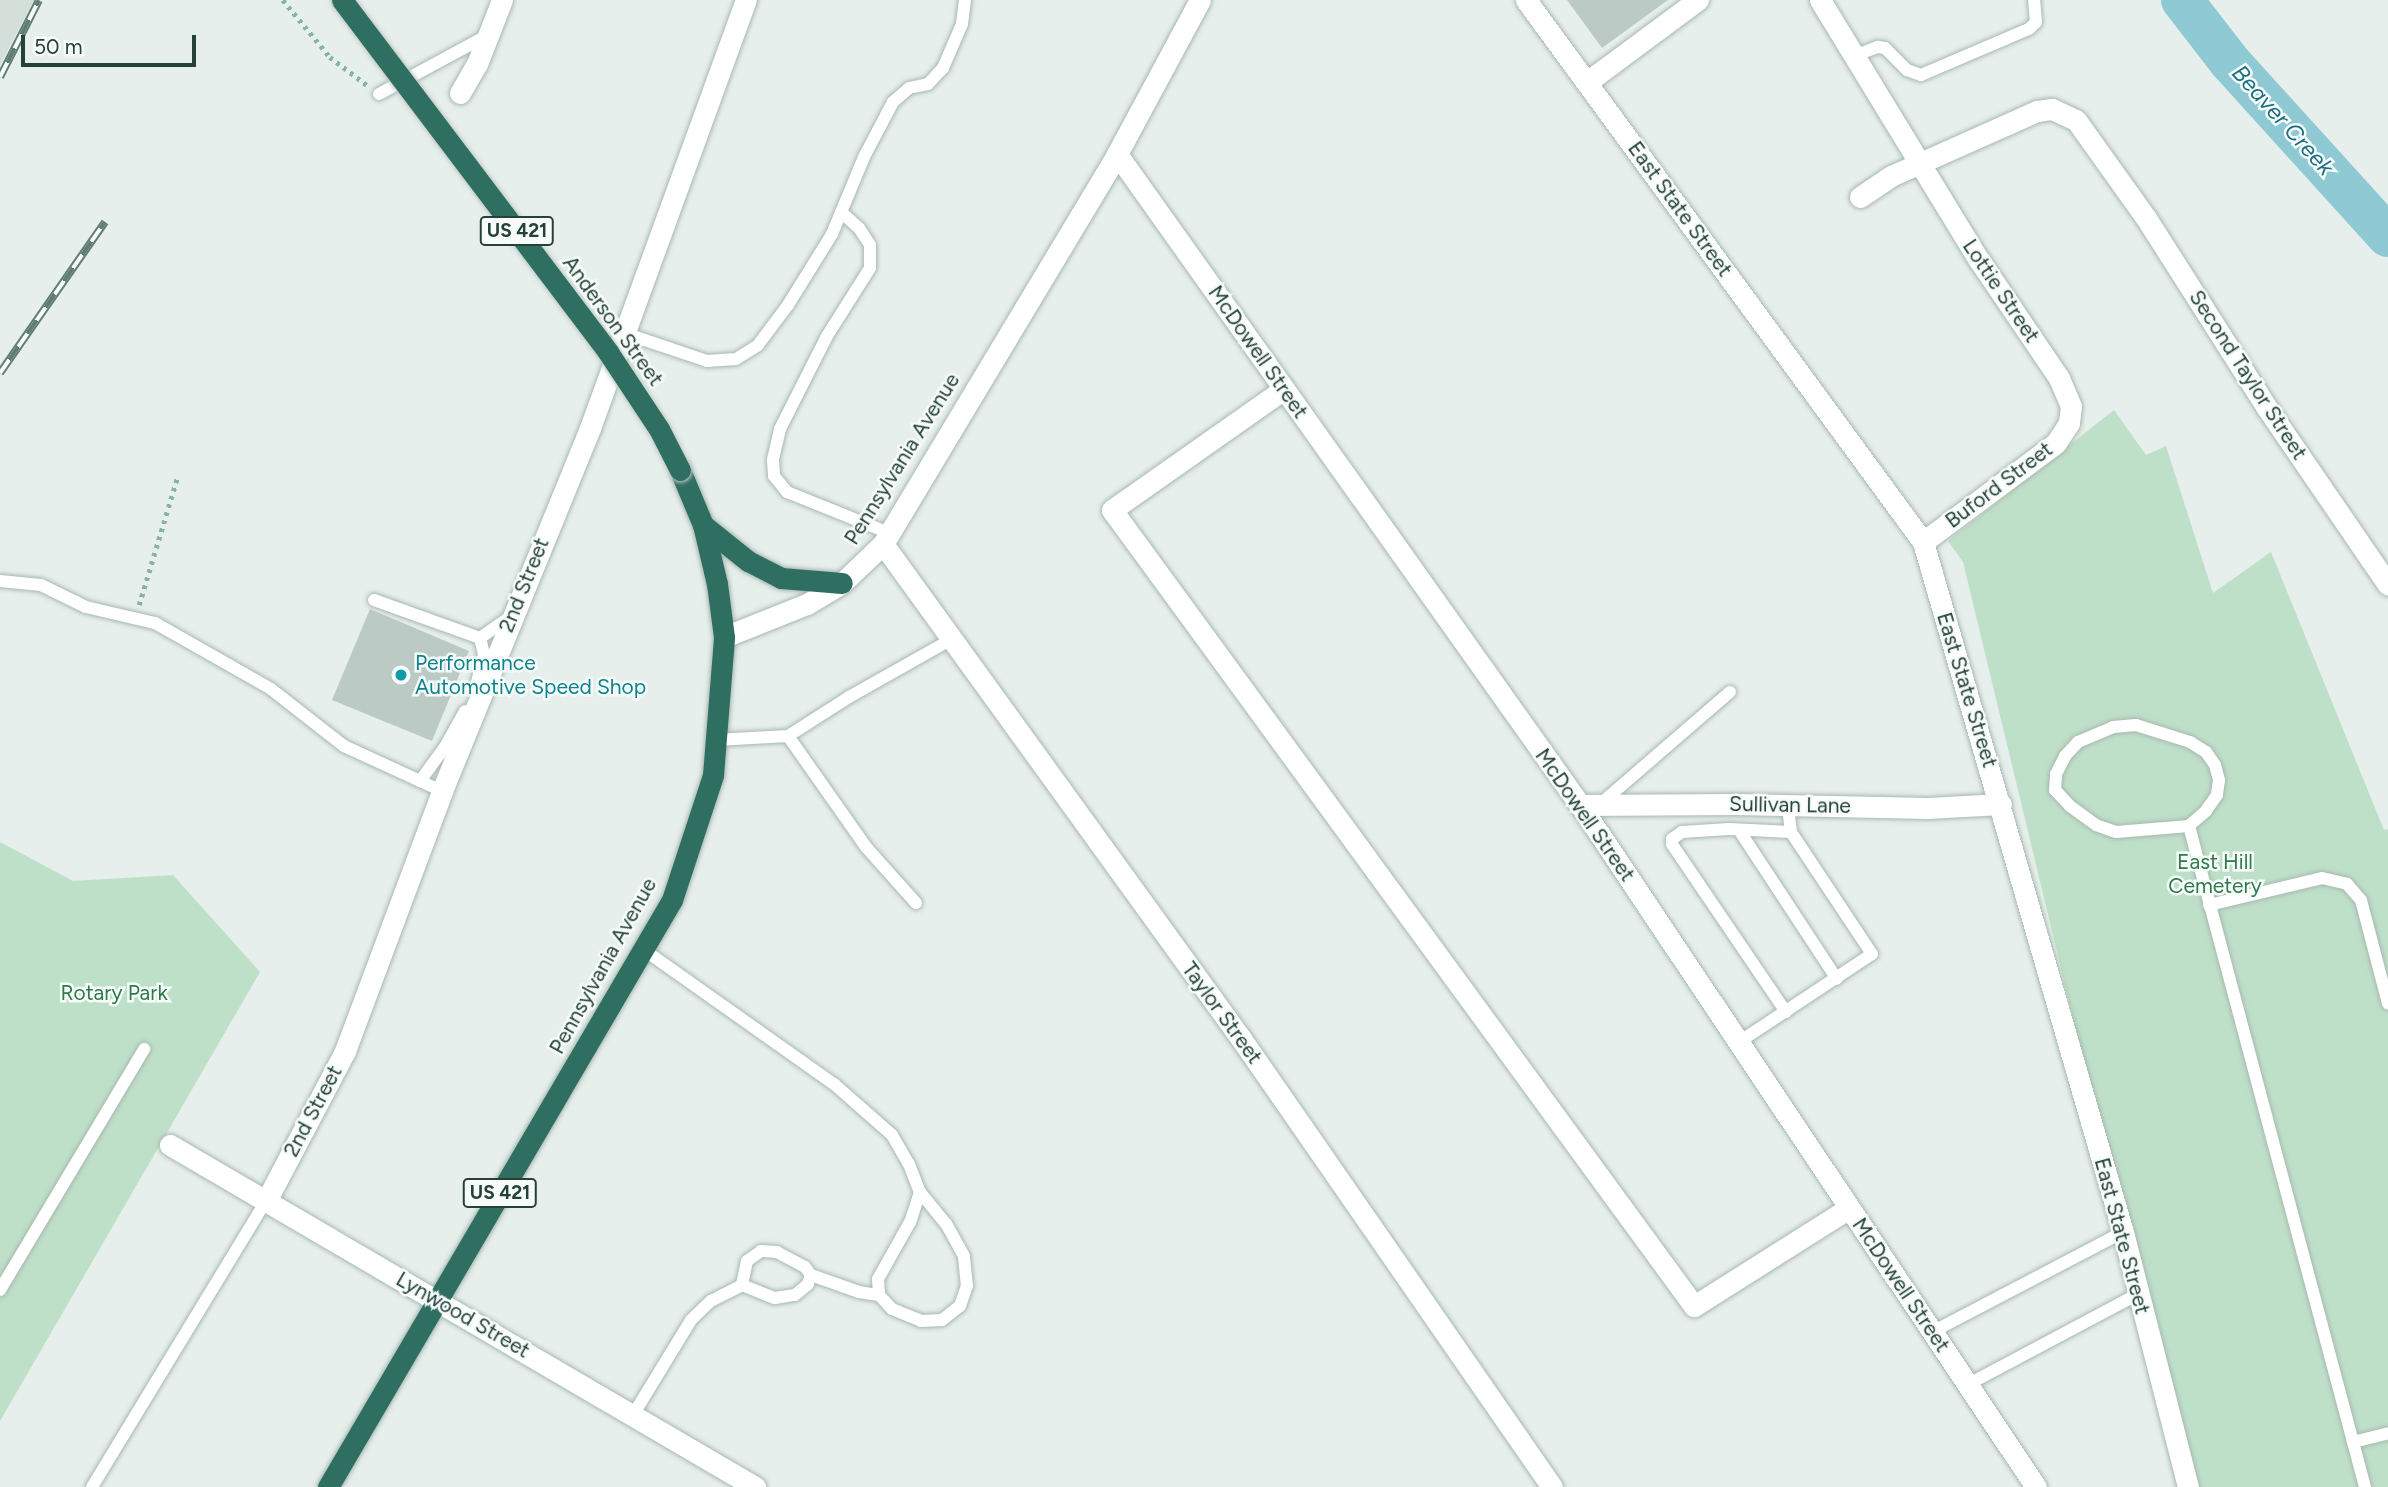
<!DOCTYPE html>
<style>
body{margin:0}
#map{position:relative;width:2388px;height:1487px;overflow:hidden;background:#e6efeb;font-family:Figtree,sans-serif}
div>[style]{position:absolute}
.built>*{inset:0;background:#d4dfda}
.green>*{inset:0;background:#bfe0c8}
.river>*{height:42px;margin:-21px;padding:0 21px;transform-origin:21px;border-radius:21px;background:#8ec9d4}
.building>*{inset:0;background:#bbcac4}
.path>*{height:4.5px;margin-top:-2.25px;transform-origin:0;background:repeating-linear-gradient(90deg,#86b3a5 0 3.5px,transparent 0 8.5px)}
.roads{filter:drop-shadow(0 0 2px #a8b8b2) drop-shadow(0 0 2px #a8b8b2)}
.lane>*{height:12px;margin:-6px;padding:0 6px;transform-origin:6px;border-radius:6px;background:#fff}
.street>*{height:21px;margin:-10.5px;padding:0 10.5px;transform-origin:10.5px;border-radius:10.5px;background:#fff}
.secondary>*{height:21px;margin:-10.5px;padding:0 10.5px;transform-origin:10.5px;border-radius:10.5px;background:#fff}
.highway>*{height:21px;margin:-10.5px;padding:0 10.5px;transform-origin:10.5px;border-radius:10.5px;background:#2f6f62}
.rail>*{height:8px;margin-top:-4px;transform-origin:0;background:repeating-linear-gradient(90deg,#f7fbf9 0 16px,#5f7d75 0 32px);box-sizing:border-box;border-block:2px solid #5f7d75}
.bridges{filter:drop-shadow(0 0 2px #c2cac8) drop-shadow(0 0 2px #c2cac8)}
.highway-bridge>*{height:21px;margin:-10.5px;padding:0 10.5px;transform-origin:10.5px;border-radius:10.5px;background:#2f6f62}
.dots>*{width:19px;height:19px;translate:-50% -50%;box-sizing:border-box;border:4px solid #f7fbf9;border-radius:50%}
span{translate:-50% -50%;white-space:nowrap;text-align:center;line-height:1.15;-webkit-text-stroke:5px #f7fbf9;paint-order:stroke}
.shield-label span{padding:2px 5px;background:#f7fbf9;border:2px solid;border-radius:5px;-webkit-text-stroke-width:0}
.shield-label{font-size:19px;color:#24423a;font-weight:700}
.street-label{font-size:21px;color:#24423a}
.culture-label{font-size:21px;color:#0d838f}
.left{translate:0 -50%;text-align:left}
.park-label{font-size:21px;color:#2d7a4b}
.water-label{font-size:23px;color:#1c6f80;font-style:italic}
.scale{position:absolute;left:21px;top:35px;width:175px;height:32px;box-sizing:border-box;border:4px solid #24423a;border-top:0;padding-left:9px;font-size:21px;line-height:24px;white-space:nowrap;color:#24423a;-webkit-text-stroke:5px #f7fbf9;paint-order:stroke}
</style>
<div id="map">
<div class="built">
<i style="clip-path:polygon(0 0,34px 0,0 65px)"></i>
</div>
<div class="green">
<i style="clip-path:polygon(2114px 410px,2146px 455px,2166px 446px,2213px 593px,2271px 552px,2384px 830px,2388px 829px,2388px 1487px,2186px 1487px,1963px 562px,1948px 541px)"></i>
<i style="clip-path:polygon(0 842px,73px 881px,173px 875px,260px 972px,0 1421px)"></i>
</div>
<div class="river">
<i style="left:2182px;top:0;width:78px;rotate:52.3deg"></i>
<i style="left:2230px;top:62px;width:235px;rotate:47.8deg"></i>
</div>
<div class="building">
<i style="clip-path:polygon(1567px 0,1668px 0,1602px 48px)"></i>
<i style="clip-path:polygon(370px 609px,469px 651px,432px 741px,332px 700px)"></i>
</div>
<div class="path">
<i style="left:283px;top:0;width:74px;rotate:50.5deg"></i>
<i style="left:330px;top:57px;width:46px;rotate:37.1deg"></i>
<i style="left:139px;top:605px;width:133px;rotate:-73.3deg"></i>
</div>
<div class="roads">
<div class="lane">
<i style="left:1854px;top:56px;width:26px;rotate:-21deg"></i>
<i style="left:1878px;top:47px;width:7px;rotate:8deg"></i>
<i style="left:1885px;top:48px;width:31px;rotate:45deg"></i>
<i style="left:1907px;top:70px;width:15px;rotate:20deg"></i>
<i style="left:1921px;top:75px;width:117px;rotate:-23.1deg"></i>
<i style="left:2029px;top:29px;width:10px;rotate:-45deg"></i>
<i style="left:2036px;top:22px;width:22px;rotate:-95deg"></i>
<i style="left:379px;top:94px;width:124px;rotate:-28.4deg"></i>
<i style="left:841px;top:212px;width:24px;rotate:42deg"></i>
<i style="left:859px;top:228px;width:20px;rotate:57deg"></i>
<i style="left:870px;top:245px;width:23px;rotate:90deg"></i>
<i style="left:870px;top:268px;width:80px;rotate:122.3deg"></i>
<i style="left:827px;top:336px;width:104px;rotate:116.8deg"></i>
<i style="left:780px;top:429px;width:32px;rotate:103deg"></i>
<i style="left:773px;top:460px;width:16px;rotate:86deg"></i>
<i style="left:774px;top:476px;width:21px;rotate:51deg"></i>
<i style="left:787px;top:492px;width:110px;rotate:21.9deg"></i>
<i style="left:624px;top:333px;width:88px;rotate:18.6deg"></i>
<i style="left:707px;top:361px;width:29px;rotate:-4deg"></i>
<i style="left:736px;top:359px;width:26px;rotate:-32deg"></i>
<i style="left:758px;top:345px;width:50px;rotate:-53.1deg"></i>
<i style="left:788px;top:305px;width:84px;rotate:-58.2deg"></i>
<i style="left:832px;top:234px;width:83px;rotate:-67.4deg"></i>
<i style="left:864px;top:157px;width:62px;rotate:-62.2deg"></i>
<i style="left:893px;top:102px;width:21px;rotate:-41deg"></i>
<i style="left:909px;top:88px;width:19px;rotate:-12deg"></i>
<i style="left:928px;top:84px;width:22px;rotate:-47deg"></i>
<i style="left:943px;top:68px;width:48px;rotate:-66.6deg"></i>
<i style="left:962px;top:24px;width:24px;rotate:-83deg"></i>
<i style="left:0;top:581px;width:41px;rotate:5.6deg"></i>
<i style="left:41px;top:585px;width:50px;rotate:26.1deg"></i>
<i style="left:86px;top:607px;width:71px;rotate:13.1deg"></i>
<i style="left:155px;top:623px;width:133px;rotate:29.6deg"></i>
<i style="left:271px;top:689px;width:93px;rotate:38deg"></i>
<i style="left:344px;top:746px;width:108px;rotate:24.7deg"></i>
<i style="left:374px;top:600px;width:113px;rotate:19.7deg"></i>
<i style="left:480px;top:638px;width:16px;rotate:76deg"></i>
<i style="left:484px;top:654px;width:29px;rotate:104deg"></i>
<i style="left:480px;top:638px;width:38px;rotate:-35deg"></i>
<i style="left:2136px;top:725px;width:57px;rotate:17.5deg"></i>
<i style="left:2190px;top:742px;width:19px;rotate:32deg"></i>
<i style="left:2206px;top:752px;width:16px;rotate:55deg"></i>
<i style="left:2215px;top:765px;width:16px;rotate:75deg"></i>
<i style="left:2219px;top:780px;width:15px;rotate:98deg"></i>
<i style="left:2217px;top:795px;width:19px;rotate:125deg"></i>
<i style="left:2206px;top:811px;width:23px;rotate:139deg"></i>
<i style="left:2189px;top:826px;width:73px;rotate:175.3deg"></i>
<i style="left:2116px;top:832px;width:21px;rotate:-161deg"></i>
<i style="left:2096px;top:825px;width:32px;rotate:-144deg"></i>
<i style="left:2070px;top:806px;width:22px;rotate:-133deg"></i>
<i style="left:2055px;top:790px;width:16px;rotate:-86deg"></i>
<i style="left:2056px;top:774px;width:20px;rotate:-63deg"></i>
<i style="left:2065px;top:756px;width:19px;rotate:-47deg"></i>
<i style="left:2078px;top:742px;width:38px;rotate:-23deg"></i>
<i style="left:2113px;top:727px;width:23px;rotate:-5deg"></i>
<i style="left:788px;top:736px;width:136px;rotate:54.9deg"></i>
<i style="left:866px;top:847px;width:75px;rotate:48.2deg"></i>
<i style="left:716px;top:740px;width:72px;rotate:-3.2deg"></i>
<i style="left:788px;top:736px;width:72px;rotate:-32.6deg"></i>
<i style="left:849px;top:697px;width:118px;rotate:-29.4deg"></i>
<i style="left:420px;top:781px;width:42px;rotate:-53.7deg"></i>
<i style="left:445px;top:747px;width:41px;rotate:-60.9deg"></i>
<i style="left:1599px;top:805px;width:173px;rotate:-40.8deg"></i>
<i style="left:2189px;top:826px;width:684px;rotate:75.09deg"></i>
<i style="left:1739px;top:830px;width:178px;rotate:56.7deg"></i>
<i style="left:2209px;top:905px;width:116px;rotate:-13.4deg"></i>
<i style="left:2322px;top:878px;width:26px;rotate:13deg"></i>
<i style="left:2347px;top:884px;width:21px;rotate:49deg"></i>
<i style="left:2361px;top:900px;width:107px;rotate:75.4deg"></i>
<i style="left:643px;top:949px;width:234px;rotate:35.3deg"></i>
<i style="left:834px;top:1084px;width:77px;rotate:41.3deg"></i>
<i style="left:892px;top:1135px;width:34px;rotate:60deg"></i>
<i style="left:909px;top:1164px;width:30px;rotate:69deg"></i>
<i style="left:920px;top:1192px;width:32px;rotate:108deg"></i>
<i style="left:910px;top:1222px;width:65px;rotate:119.3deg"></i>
<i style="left:878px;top:1279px;width:16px;rotate:86deg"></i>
<i style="left:879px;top:1295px;width:19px;rotate:47deg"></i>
<i style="left:892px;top:1309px;width:31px;rotate:22deg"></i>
<i style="left:921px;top:1321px;width:21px;rotate:-3deg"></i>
<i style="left:942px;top:1320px;width:23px;rotate:-38deg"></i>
<i style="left:960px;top:1306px;width:21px;rotate:-71deg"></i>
<i style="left:967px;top:1286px;width:30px;rotate:-96deg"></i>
<i style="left:964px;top:1256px;width:37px;rotate:-119deg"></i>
<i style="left:946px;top:1224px;width:41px;rotate:-129.1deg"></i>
<i style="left:1786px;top:1012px;width:203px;rotate:-124.2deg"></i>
<i style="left:1672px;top:844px;width:5px;rotate:-90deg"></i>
<i style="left:1672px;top:839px;width:12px;rotate:-35deg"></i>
<i style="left:1682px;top:832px;width:47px;rotate:-3.7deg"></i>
<i style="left:1729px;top:829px;width:62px;rotate:2.8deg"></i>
<i style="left:1739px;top:1042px;width:159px;rotate:-33.5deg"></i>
<i style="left:1872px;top:954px;width:146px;rotate:-123.6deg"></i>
<i style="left:1791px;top:832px;width:25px;rotate:-97deg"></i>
<i style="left:811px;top:1275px;width:51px;rotate:19.5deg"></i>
<i style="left:859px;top:1292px;width:20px;rotate:9deg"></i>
<i style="left:0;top:1290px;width:281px;rotate:-59.1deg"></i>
<i style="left:1932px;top:1332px;width:216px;rotate:-27.6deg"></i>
<i style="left:1967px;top:1385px;width:194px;rotate:-28deg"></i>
<i style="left:633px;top:1415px;width:111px;rotate:-58.6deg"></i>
<i style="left:691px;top:1320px;width:28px;rotate:-44deg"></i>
<i style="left:711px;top:1301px;width:35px;rotate:-27deg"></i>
<i style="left:742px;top:1285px;width:35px;rotate:22deg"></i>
<i style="left:775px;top:1298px;width:20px;rotate:-9deg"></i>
<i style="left:795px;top:1295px;width:17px;rotate:-40deg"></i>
<i style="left:808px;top:1284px;width:9px;rotate:-72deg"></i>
<i style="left:811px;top:1275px;width:10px;rotate:-127deg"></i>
<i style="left:805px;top:1267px;width:32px;rotate:-152deg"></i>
<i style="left:777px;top:1252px;width:16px;rotate:-176deg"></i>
<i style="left:761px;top:1251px;width:17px;rotate:144deg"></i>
<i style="left:747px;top:1261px;width:25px;rotate:102deg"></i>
<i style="left:2353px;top:1442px;width:36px;rotate:-14deg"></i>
<i style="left:92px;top:1487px;width:335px;rotate:-58.7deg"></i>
</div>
<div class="street">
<i style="left:1820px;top:0;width:305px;rotate:58.6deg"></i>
<i style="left:1979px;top:260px;width:143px;rotate:55.9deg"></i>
<i style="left:2059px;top:378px;width:30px;rotate:67deg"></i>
<i style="left:2071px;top:406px;width:17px;rotate:97deg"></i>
<i style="left:2069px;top:423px;width:24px;rotate:123deg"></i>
<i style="left:2056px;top:443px;width:166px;rotate:143.3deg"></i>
<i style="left:1587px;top:82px;width:138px;rotate:-36.5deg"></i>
<i style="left:460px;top:93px;width:34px;rotate:-60deg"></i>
<i style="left:477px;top:64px;width:69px;rotate:-68.7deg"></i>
<i style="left:1117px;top:154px;width:799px;rotate:54.58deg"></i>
<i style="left:1580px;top:805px;width:820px;rotate:56.23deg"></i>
<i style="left:1860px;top:197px;width:37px;rotate:-34deg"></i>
<i style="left:1891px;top:176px;width:160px;rotate:-24deg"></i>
<i style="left:2037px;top:111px;width:15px;rotate:-8deg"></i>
<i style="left:2052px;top:109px;width:26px;rotate:25deg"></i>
<i style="left:2076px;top:120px;width:120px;rotate:54.5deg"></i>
<i style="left:2146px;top:218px;width:225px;rotate:57.5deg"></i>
<i style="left:2267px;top:408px;width:214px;rotate:55.6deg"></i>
<i style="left:1284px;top:389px;width:210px;rotate:144.9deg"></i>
<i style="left:1112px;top:510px;width:986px;rotate:53.83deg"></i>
<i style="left:1694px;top:1306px;width:183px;rotate:-32.3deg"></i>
<i style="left:883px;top:544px;width:612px;rotate:54.1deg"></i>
<i style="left:1242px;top:1040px;width:544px;rotate:55.26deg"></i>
<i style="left:1580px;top:805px;width:155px;rotate:-0.4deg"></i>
<i style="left:1735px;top:804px;width:193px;rotate:1.2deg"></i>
<i style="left:1928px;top:808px;width:73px;rotate:-3.1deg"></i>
<i style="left:170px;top:1145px;width:678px;rotate:30.31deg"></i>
<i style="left:266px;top:1201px;width:170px;rotate:-62.2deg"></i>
<i style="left:345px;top:1051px;width:278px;rotate:-69.5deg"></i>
<i style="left:442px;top:791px;width:392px;rotate:-67.8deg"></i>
<i style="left:590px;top:428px;width:456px;rotate:-70deg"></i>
</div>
<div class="secondary">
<i style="left:1526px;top:0;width:672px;rotate:53.78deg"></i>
<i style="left:1923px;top:542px;width:718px;rotate:73.84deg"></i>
<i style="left:2123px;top:1232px;width:263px;rotate:75.7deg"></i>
<i style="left:724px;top:637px;width:89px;rotate:-21.7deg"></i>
<i style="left:807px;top:604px;width:41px;rotate:-31deg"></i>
<i style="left:842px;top:583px;width:57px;rotate:-43.6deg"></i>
<i style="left:883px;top:544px;width:455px;rotate:-59deg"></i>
<i style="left:1117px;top:154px;width:175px;rotate:-61.7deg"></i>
</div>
<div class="highway">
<i style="left:703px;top:525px;width:58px;rotate:38.7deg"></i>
<i style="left:748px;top:561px;width:37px;rotate:27deg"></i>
<i style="left:781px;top:578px;width:61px;rotate:4.7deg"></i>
<i style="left:328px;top:1487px;width:680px;rotate:-59.63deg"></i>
<i style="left:672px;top:900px;width:132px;rotate:-71.8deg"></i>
<i style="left:713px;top:775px;width:138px;rotate:-85.4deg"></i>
<i style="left:724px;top:637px;width:53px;rotate:-97.5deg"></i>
<i style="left:717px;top:584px;width:61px;rotate:-103.3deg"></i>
<i style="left:703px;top:525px;width:60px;rotate:-112.7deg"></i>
</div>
</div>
<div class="rail">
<i style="left:0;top:77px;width:86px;rotate:-63.1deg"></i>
<i style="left:0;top:373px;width:184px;rotate:-55.2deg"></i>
</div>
<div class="bridges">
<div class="highway-bridge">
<i style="left:342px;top:0;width:441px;rotate:52.9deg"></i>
<i style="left:608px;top:352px;width:92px;rotate:56.5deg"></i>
<i style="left:659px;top:429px;width:46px;rotate:62.9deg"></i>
</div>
</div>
<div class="dots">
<i style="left:401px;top:675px;background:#0f9aa8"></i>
</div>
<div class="shield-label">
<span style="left:517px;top:231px">US 421</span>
<span style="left:500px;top:1193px">US 421</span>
</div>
<div class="street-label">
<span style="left:1680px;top:209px;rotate:54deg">East State Street</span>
<span style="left:2001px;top:291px;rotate:56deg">Lottie Street</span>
<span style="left:613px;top:321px;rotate:54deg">Anderson Street</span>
<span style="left:1258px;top:352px;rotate:55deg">McDowell Street</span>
<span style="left:2248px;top:375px;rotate:57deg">Second Taylor Street</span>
<span style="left:902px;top:459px;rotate:-58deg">Pennsylvania Avenue</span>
<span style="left:1999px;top:485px;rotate:-37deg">Buford Street</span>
<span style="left:524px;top:585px;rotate:-68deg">2nd Street</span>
<span style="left:1967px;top:690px;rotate:73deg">East State Street</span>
<span style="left:1790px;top:805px;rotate:1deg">Sullivan Lane</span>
<span style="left:1585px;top:815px;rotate:55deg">McDowell Street</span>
<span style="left:603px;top:966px;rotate:-61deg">Pennsylvania Avenue</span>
<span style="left:1222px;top:1013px;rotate:54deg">Taylor Street</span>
<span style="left:313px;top:1111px;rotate:-62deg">2nd Street</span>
<span style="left:2122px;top:1236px;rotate:75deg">East State Street</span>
<span style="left:1901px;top:1285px;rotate:56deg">McDowell Street</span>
<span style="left:463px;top:1315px;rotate:30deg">Lynwood Street</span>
</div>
<div class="culture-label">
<span class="left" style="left:415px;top:675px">Performance<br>Automotive Speed Shop</span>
</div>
<div class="park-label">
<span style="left:2215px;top:874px">East Hill<br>Cemetery</span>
<span style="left:114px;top:993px">Rotary Park</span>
</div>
<div class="water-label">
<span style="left:2283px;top:120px;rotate:48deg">Beaver Creek</span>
</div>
<div class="scale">50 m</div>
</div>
